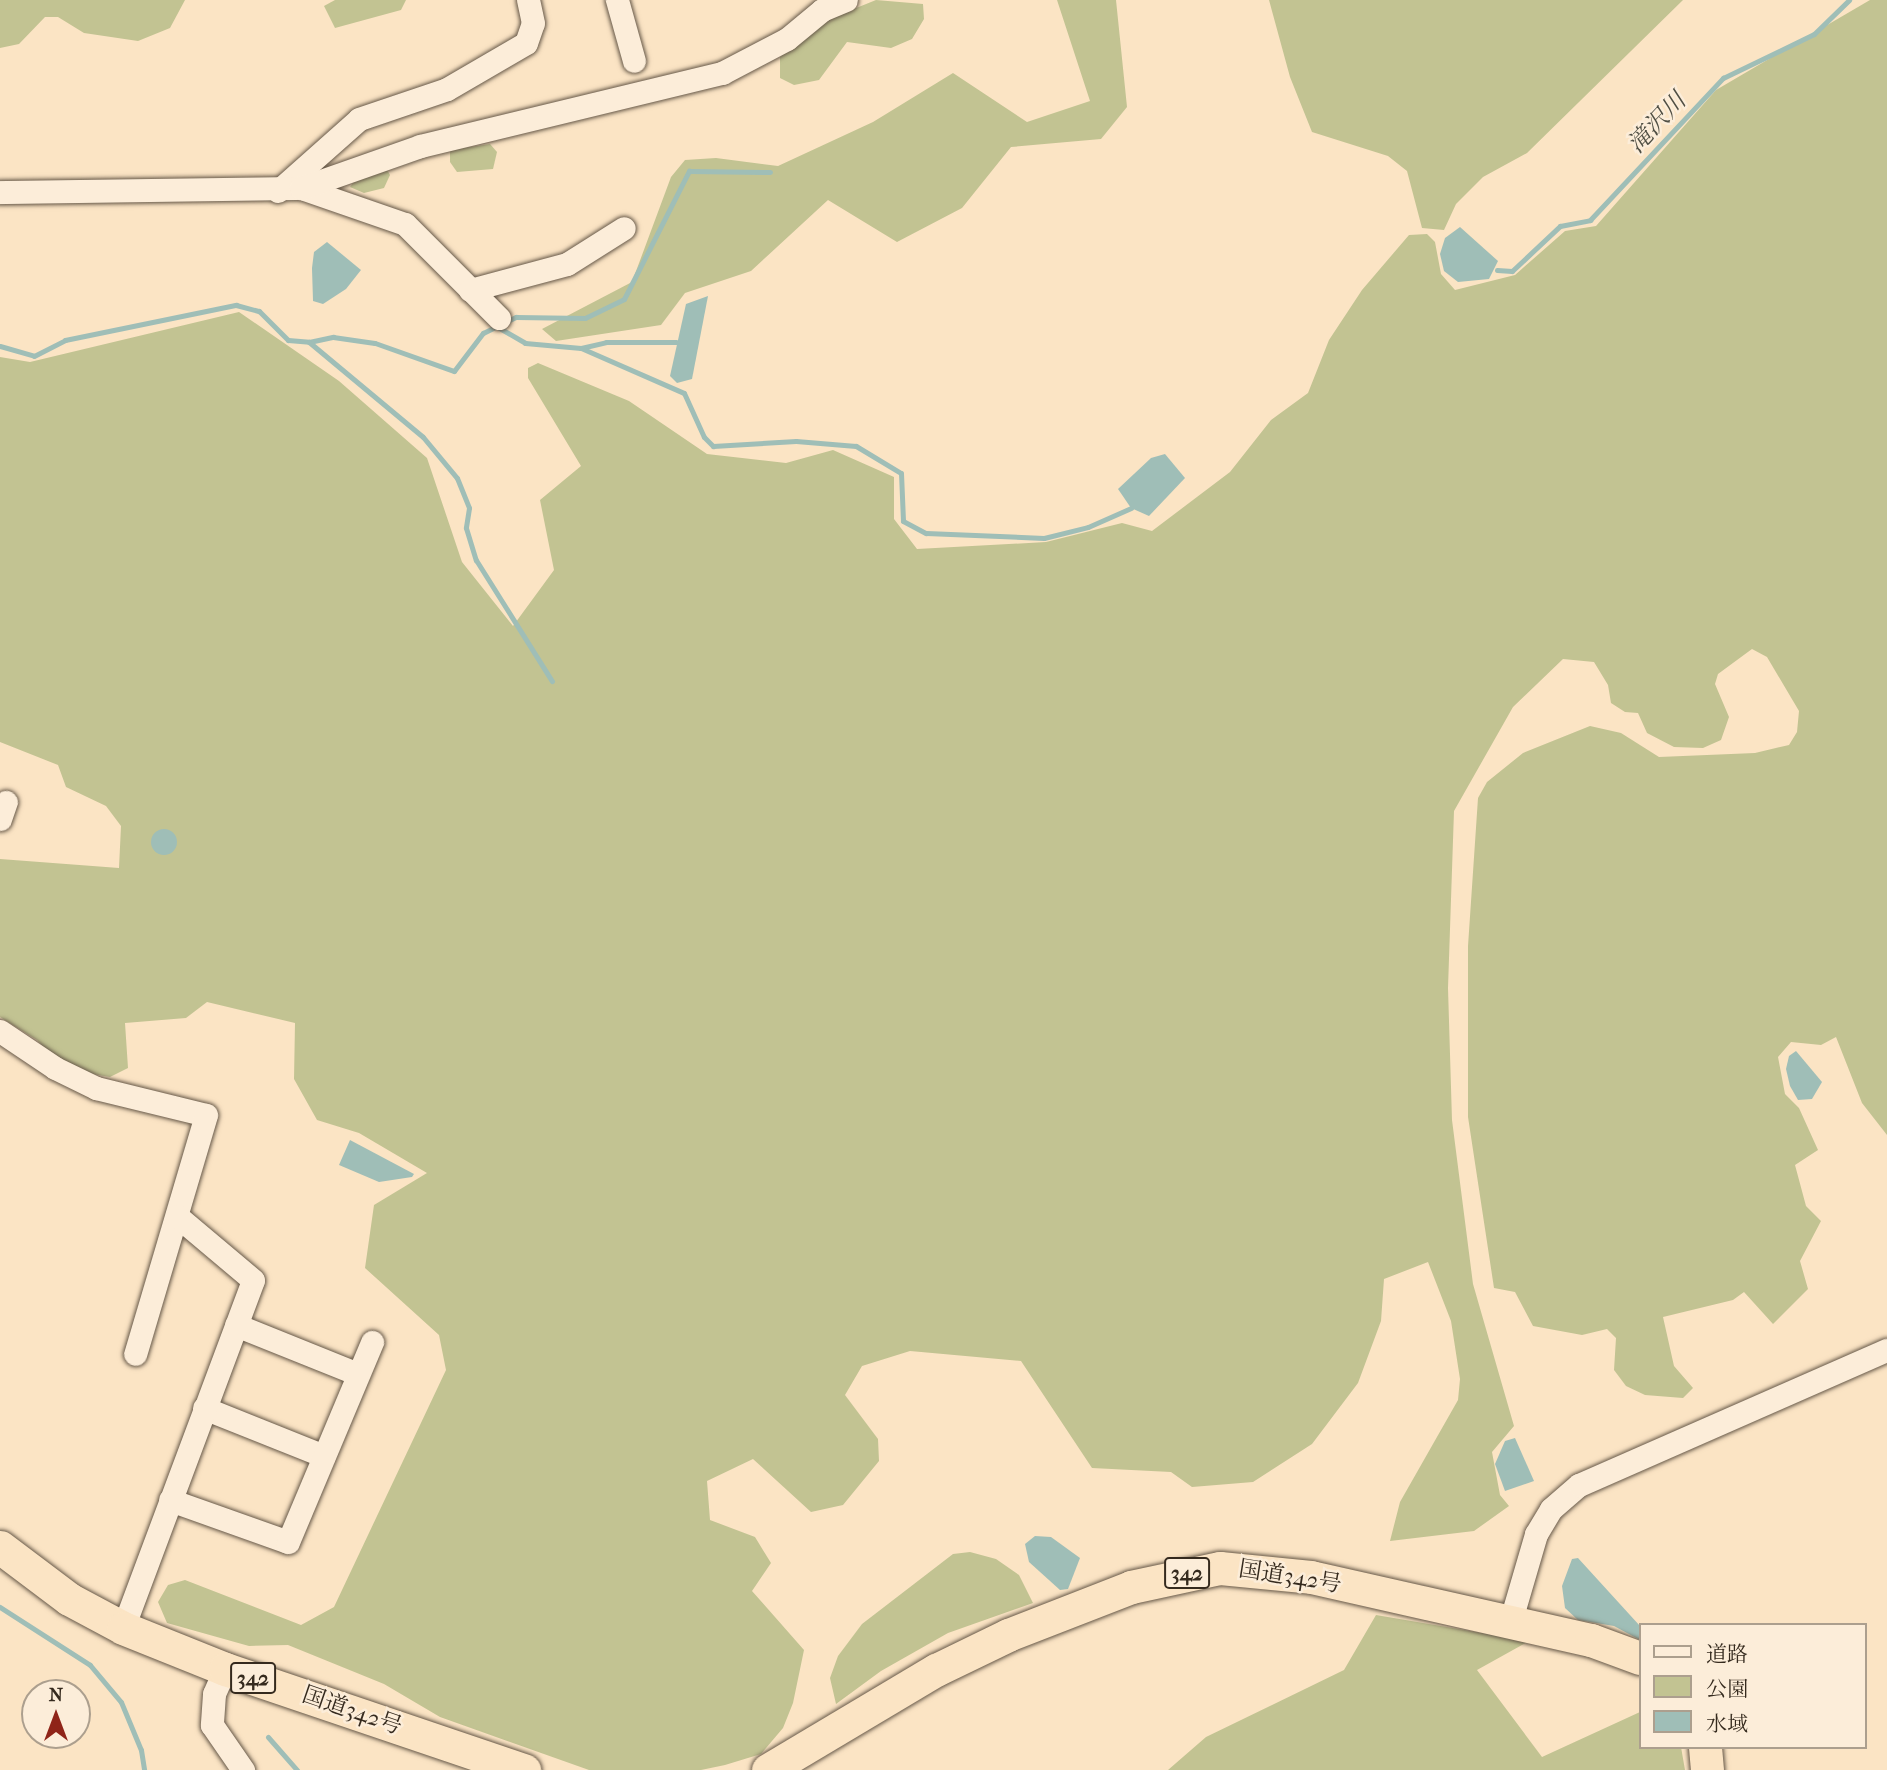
<!DOCTYPE html>
<meta charset="utf-8">
<style>
body{margin:0}
#map{position:relative;width:1887px;height:1770px;overflow:hidden;background:#fbe4c4;font-family:"IM FELL French Canon","Noto Serif JP",serif}
div>[style]{position:absolute}
.green>*{inset:0;background:#c2c392}
.water>*{inset:0;background:#9fbeb7}
.round{border-radius:50%}
.stream>*{height:5px;margin:-2.5px;padding:0 2.5px;transform-origin:2.5px;border-radius:2.5px;background:#9fbeb7}
.roads{filter:drop-shadow(0 0 2px #665848) drop-shadow(0 0 2px #665848)}
.minor>*{height:23px;margin:-11.5px;padding:0 11.5px;transform-origin:11.5px;border-radius:11.5px;background:#fcedd9}
.highway>*{height:33px;margin:-16.5px;padding:0 16.5px;transform-origin:16.5px;border-radius:16.5px;background:#fbe4c4}
span{translate:-50% -50%;white-space:nowrap;text-align:center;line-height:1.15;-webkit-text-stroke:5px #fcedd9;paint-order:stroke}
.shield-label span{padding:2px 5px;background:#fcedd9;border:2px solid;border-radius:5px;-webkit-text-stroke-width:0}
.shield-label{font-size:21px;color:#352a1e;font-weight:700}
.street-label{font-size:23px;color:#352a1e}
.water-label{font-size:24px;color:#504f44;font-style:italic}
.legend{position:absolute;left:1639px;top:1623px;width:228px;height:126px;box-sizing:border-box;background:#fcedd9;border:2px solid #ac9f8e;margin:0;padding:9px 12px;list-style:none;font-size:21px;color:#352a1e}
.legend li{display:flex;align-items:center;gap:14px;height:35px}
.legend b{width:35px;border:2px solid #ac9f8e}
.north{position:absolute;left:21px;top:1679px;width:70px;height:70px;box-sizing:border-box;background:#fcedd9;border:2px solid #ac9f8e;border-radius:50%;rotate:0deg;font-size:19px;font-weight:700;line-height:28px;text-align:center;color:#352a1e}
.north::after{content:'';display:block;margin:auto;width:24px;height:32px;background:#8f2418;clip-path:polygon(50% 0,100% 100%,50% 72%,0 100%)}
</style>
<div id="map">
<div class="green">
<i style="clip-path:polygon(0 0,185px 0,170px 28px,138px 41px,84px 33px,58px 17px,45px 17px,19px 44px,0 48px)"></i>
<i style="clip-path:polygon(335px 0,406px 0,401px 10px,335px 28px,324px 6px)"></i>
<i style="clip-path:polygon(876px 0,923px 4px,924px 19px,912px 39px,891px 48px,847px 42px,819px 80px,794px 85px,780px 78px,780px 57px,802px 39px,829px 19px)"></i>
<i style="clip-path:polygon(1057px 0,1116px 0,1127px 107px,1101px 139px,1011px 147px,962px 208px,897px 242px,828px 200px,751px 271px,685px 293px,661px 325px,556px 341px,542px 329px,632px 282px,671px 177px,685px 160px,716px 158px,778px 166px,873px 122px,953px 73px,1027px 122px,1090px 101px)"></i>
<i style="clip-path:polygon(1269px 0,1683px 0,1527px 153px,1483px 177px,1456px 204px,1444px 230px,1422px 228px,1407px 171px,1388px 156px,1312px 132px,1290px 77px)"></i>
<i style="clip-path:polygon(1870px 0,1887px 0,1887px 1135px,1862px 1103px,1836px 1037px,1821px 1045px,1791px 1042px,1778px 1057px,1785px 1094px,1799px 1108px,1818px 1150px,1795px 1165px,1806px 1206px,1821px 1221px,1800px 1261px,1808px 1289px,1773px 1324px,1744px 1292px,1733px 1300px,1663px 1317px,1674px 1366px,1693px 1388px,1683px 1398px,1645px 1395px,1626px 1386px,1614px 1370px,1616px 1338px,1607px 1329px,1582px 1335px,1533px 1326px,1515px 1292px,1494px 1288px,1468px 1117px,1468px 946px,1478px 798px,1487px 782px,1523px 753px,1590px 726px,1621px 733px,1659px 757px,1755px 753px,1789px 745px,1797px 732px,1799px 711px,1767px 657px,1752px 649px,1718px 674px,1715px 684px,1729px 717px,1721px 740px,1703px 748px,1674px 747px,1647px 733px,1638px 713px,1625px 712px,1611px 703px,1608px 685px,1594px 662px,1563px 659px,1513px 707px,1454px 811px,1448px 988px,1452px 1120px,1473px 1284px,1514px 1426px,1492px 1452px,1500px 1495px,1509px 1506px,1474px 1531px,1390px 1541px,1400px 1502px,1458px 1400px,1460px 1379px,1451px 1321px,1428px 1262px,1384px 1279px,1381px 1321px,1358px 1383px,1312px 1444px,1253px 1482px,1192px 1487px,1171px 1472px,1092px 1468px,1021px 1361px,910px 1351px,862px 1366px,845px 1395px,878px 1439px,879px 1461px,843px 1505px,811px 1512px,753px 1459px,707px 1481px,710px 1520px,755px 1537px,771px 1563px,752px 1591px,804px 1650px,793px 1703px,783px 1728px,761px 1754px,725px 1765px,701px 1770px,589px 1770px,440px 1717px,384px 1684px,288px 1645px,249px 1646px,167px 1623px,158px 1602px,168px 1585px,185px 1580px,301px 1625px,334px 1607px,446px 1370px,439px 1335px,365px 1268px,374px 1205px,427px 1173px,359px 1133px,317px 1120px,294px 1079px,295px 1023px,207px 1002px,186px 1018px,125px 1023px,128px 1068px,110px 1077px,64px 1069px,37px 1040px,0 1017px,0 859px,119px 868px,121px 826px,106px 806px,66px 787px,58px 765px,0 742px,0 357px,30px 362px,239px 312px,339px 381px,427px 458px,462px 562px,513px 626px,554px 570px,540px 500px,581px 466px,528px 378px,528px 368px,538px 363px,629px 401px,707px 454px,786px 463px,833px 450px,894px 477px,894px 519px,917px 549px,1046px 542px,1122px 523px,1152px 531px,1230px 472px,1271px 420px,1308px 393px,1329px 340px,1362px 290px,1409px 235px,1427px 234px,1435px 242px,1441px 274px,1455px 290px,1515px 275px,1565px 231px,1596px 226px,1716px 90px)"></i>
<i style="clip-path:polygon(490px 144px,497px 152px,493px 169px,457px 172px,450px 162px,450px 150px)"></i>
<i style="clip-path:polygon(386px 168px,390px 175px,384px 188px,364px 193px,350px 187px,360px 173px)"></i>
<i style="clip-path:polygon(970px 1552px,996px 1559px,1019px 1575px,1033px 1603px,948px 1633px,881px 1671px,836px 1704px,830px 1678px,838px 1656px,862px 1624px,953px 1554px)"></i>
<i style="clip-path:polygon(1376px 1615px,1529px 1641px,1477px 1670px,1542px 1757px,1640px 1712px,1640px 1747px,1681px 1747px,1685px 1770px,1168px 1770px,1206px 1737px,1344px 1670px)"></i>
</div>
<div class="water">
<i style="clip-path:polygon(1460px 227px,1498px 261px,1489px 279px,1458px 282px,1444px 271px,1440px 254px,1445px 238px)"></i>
<i style="clip-path:polygon(327px 242px,361px 270px,346px 289px,323px 304px,313px 301px,312px 268px,314px 252px)"></i>
<i style="clip-path:polygon(708px 296px,692px 379px,677px 383px,670px 376px,686px 304px)"></i>
<i style="clip-path:polygon(1165px 454px,1185px 478px,1149px 516px,1131px 508px,1118px 489px,1151px 458px)"></i>
<i class="round" style="left:151px;top:829px;width:26px;height:26px"></i>
<i style="clip-path:polygon(1796px 1051px,1822px 1082px,1812px 1099px,1798px 1100px,1790px 1086px,1786px 1069px,1789px 1056px)"></i>
<i style="clip-path:polygon(350px 1140px,414px 1174px,412px 1177px,379px 1182px,339px 1165px)"></i>
<i style="clip-path:polygon(1515px 1438px,1534px 1481px,1505px 1491px,1495px 1464px,1505px 1441px)"></i>
<i style="clip-path:polygon(1035px 1536px,1051px 1537px,1080px 1558px,1068px 1589px,1060px 1590px,1029px 1562px,1025px 1544px)"></i>
<i style="clip-path:polygon(1578px 1558px,1640px 1626px,1640px 1640px,1614px 1626px,1578px 1620px,1565px 1608px,1562px 1586px,1572px 1559px)"></i>
</div>
<div class="stream">
<i style="left:1497px;top:270px;width:15px;rotate:4deg"></i>
<i style="left:1512px;top:271px;width:66px;rotate:-43.2deg"></i>
<i style="left:1560px;top:226px;width:31px;rotate:-11deg"></i>
<i style="left:1590px;top:220px;width:195px;rotate:-46.9deg"></i>
<i style="left:1723px;top:78px;width:101px;rotate:-25.8deg"></i>
<i style="left:1814px;top:34px;width:49px;rotate:-44.2deg"></i>
<i style="left:496px;top:326px;width:34px;rotate:30deg"></i>
<i style="left:525px;top:343px;width:56px;rotate:5.1deg"></i>
<i style="left:581px;top:348px;width:26px;rotate:-13deg"></i>
<i style="left:606px;top:342px;width:70px"></i>
<i style="left:309px;top:342px;width:25px;rotate:-12deg"></i>
<i style="left:333px;top:337px;width:42px;rotate:8.1deg"></i>
<i style="left:375px;top:343px;width:84px;rotate:19.5deg"></i>
<i style="left:454px;top:371px;width:48px;rotate:-52.7deg"></i>
<i style="left:483px;top:333px;width:37px;rotate:-26deg"></i>
<i style="left:516px;top:317px;width:69px;rotate:0.8deg"></i>
<i style="left:585px;top:318px;width:43px;rotate:-26deg"></i>
<i style="left:624px;top:299px;width:144px;rotate:-63.1deg"></i>
<i style="left:689px;top:171px;width:81px;rotate:0.7deg"></i>
<i style="left:0;top:346px;width:35px;rotate:16deg"></i>
<i style="left:34px;top:356px;width:35px;rotate:-27deg"></i>
<i style="left:65px;top:340px;width:175px;rotate:-11.6deg"></i>
<i style="left:236px;top:305px;width:24px;rotate:15deg"></i>
<i style="left:259px;top:311px;width:41px;rotate:45deg"></i>
<i style="left:288px;top:340px;width:21px;rotate:5deg"></i>
<i style="left:309px;top:342px;width:148px;rotate:39.8deg"></i>
<i style="left:423px;top:437px;width:53px;rotate:50.3deg"></i>
<i style="left:457px;top:478px;width:32px;rotate:68deg"></i>
<i style="left:469px;top:508px;width:20px;rotate:99deg"></i>
<i style="left:466px;top:528px;width:34px;rotate:73deg"></i>
<i style="left:476px;top:560px;width:143px;rotate:57.9deg"></i>
<i style="left:581px;top:348px;width:112px;rotate:23.6deg"></i>
<i style="left:684px;top:393px;width:48px;rotate:65.6deg"></i>
<i style="left:704px;top:437px;width:13px;rotate:45deg"></i>
<i style="left:713px;top:446px;width:83px;rotate:-3.4deg"></i>
<i style="left:796px;top:441px;width:60px;rotate:4.8deg"></i>
<i style="left:856px;top:446px;width:52px;rotate:31deg"></i>
<i style="left:901px;top:473px;width:48px;rotate:87.6deg"></i>
<i style="left:903px;top:521px;width:26px;rotate:28deg"></i>
<i style="left:926px;top:533px;width:118px;rotate:2.4deg"></i>
<i style="left:1044px;top:538px;width:45px;rotate:-14deg"></i>
<i style="left:1088px;top:527px;width:47px;rotate:-23.8deg"></i>
<i style="left:0;top:1607px;width:107px;rotate:32.8deg"></i>
<i style="left:90px;top:1665px;width:48px;rotate:50deg"></i>
<i style="left:121px;top:1702px;width:52px;rotate:67.4deg"></i>
<i style="left:141px;top:1750px;width:20px;rotate:81deg"></i>
<i style="left:268px;top:1737px;width:44px;rotate:48.7deg"></i>
</div>
<div class="roads">
<div class="minor">
<i style="left:617px;top:0;width:63px;rotate:74.4deg"></i>
<i style="left:301px;top:188px;width:110px;rotate:19.1deg"></i>
<i style="left:405px;top:224px;width:133px;rotate:45deg"></i>
<i style="left:278px;top:191px;width:108px;rotate:-41.6deg"></i>
<i style="left:359px;top:119px;width:93px;rotate:-18.8deg"></i>
<i style="left:447px;top:89px;width:91px;rotate:-30.2deg"></i>
<i style="left:526px;top:43px;width:21px;rotate:-71deg"></i>
<i style="left:533px;top:23px;width:24px;rotate:-102deg"></i>
<i style="left:0;top:192px;width:301px;rotate:-0.8deg"></i>
<i style="left:301px;top:188px;width:126px;rotate:-19.4deg"></i>
<i style="left:420px;top:146px;width:311px;rotate:-13.6deg"></i>
<i style="left:722px;top:73px;width:73px;rotate:-27.6deg"></i>
<i style="left:787px;top:39px;width:45px;rotate:-39.6deg"></i>
<i style="left:822px;top:10px;width:26px;rotate:-23deg"></i>
<i style="left:470px;top:290px;width:100px;rotate:-15deg"></i>
<i style="left:567px;top:264px;width:67px;rotate:-32.3deg"></i>
<i style="left:0;top:819px;width:18px;rotate:-71deg"></i>
<i style="left:0;top:1031px;width:66px;rotate:33.9deg"></i>
<i style="left:55px;top:1068px;width:46px;rotate:26deg"></i>
<i style="left:96px;top:1088px;width:113px;rotate:13.8deg"></i>
<i style="left:206px;top:1115px;width:249px;rotate:106.5deg"></i>
<i style="left:236px;top:1325px;width:131px;rotate:21.9deg"></i>
<i style="left:204px;top:1408px;width:129px;rotate:21.8deg"></i>
<i style="left:170px;top:1500px;width:125px;rotate:19.6deg"></i>
<i style="left:288px;top:1542px;width:217px;rotate:-67.2deg"></i>
<i style="left:1510px;top:1623px;width:93px;rotate:-73.7deg"></i>
<i style="left:1536px;top:1534px;width:29px;rotate:-59deg"></i>
<i style="left:1551px;top:1509px;width:37px;rotate:-41deg"></i>
<i style="left:1579px;top:1485px;width:336px;rotate:-23.7deg"></i>
<i style="left:123px;top:1628px;width:371px;rotate:-69.5deg"></i>
<i style="left:253px;top:1280px;width:99px;rotate:-139.9deg"></i>
<i style="left:225px;top:1669px;width:27px;rotate:114deg"></i>
<i style="left:214px;top:1694px;width:31px;rotate:94deg"></i>
<i style="left:212px;top:1725px;width:55px;rotate:55.4deg"></i>
</div>
<div class="highway">
<i style="left:0;top:1547px;width:86px;rotate:37deg"></i>
<i style="left:69px;top:1599px;width:61px;rotate:28.2deg"></i>
<i style="left:123px;top:1628px;width:110px;rotate:21.9deg"></i>
<i style="left:225px;top:1669px;width:316px;rotate:18.7deg"></i>
<i style="left:1705px;top:1747px;width:23px;rotate:85deg"></i>
<i style="left:768px;top:1770px;width:196px;rotate:-30.8deg"></i>
<i style="left:936px;top:1670px;width:80px;rotate:-25.9deg"></i>
<i style="left:1008px;top:1635px;width:132px;rotate:-21.3deg"></i>
<i style="left:1131px;top:1587px;width:91px;rotate:-12.1deg"></i>
<i style="left:1220px;top:1568px;width:91px;rotate:5.6deg"></i>
<i style="left:1311px;top:1577px;width:287px;rotate:12.7deg"></i>
<i style="left:1591px;top:1640px;width:52px;rotate:20.2deg"></i>
</div>
</div>
<div class="shield-label">
<span style="left:1187px;top:1573px">342</span>
<span style="left:253px;top:1678px">342</span>
</div>
<div class="street-label">
<span style="left:1290px;top:1577px;rotate:9deg">国道342号</span>
<span style="left:352px;top:1711px;rotate:19deg">国道342号</span>
</div>
<div class="water-label">
<span style="left:1657px;top:123px;rotate:-47deg">滝沢川</span>
</div>
<ul class="legend">
<li><b style="height:9px;background:#fcedd9"></b>道路</li>
<li><b style="height:19px;background:#c2c392"></b>公園</li>
<li><b style="height:19px;background:#9fbeb7"></b>水域</li>
</ul>
<div class="north">N</div>
</div>
